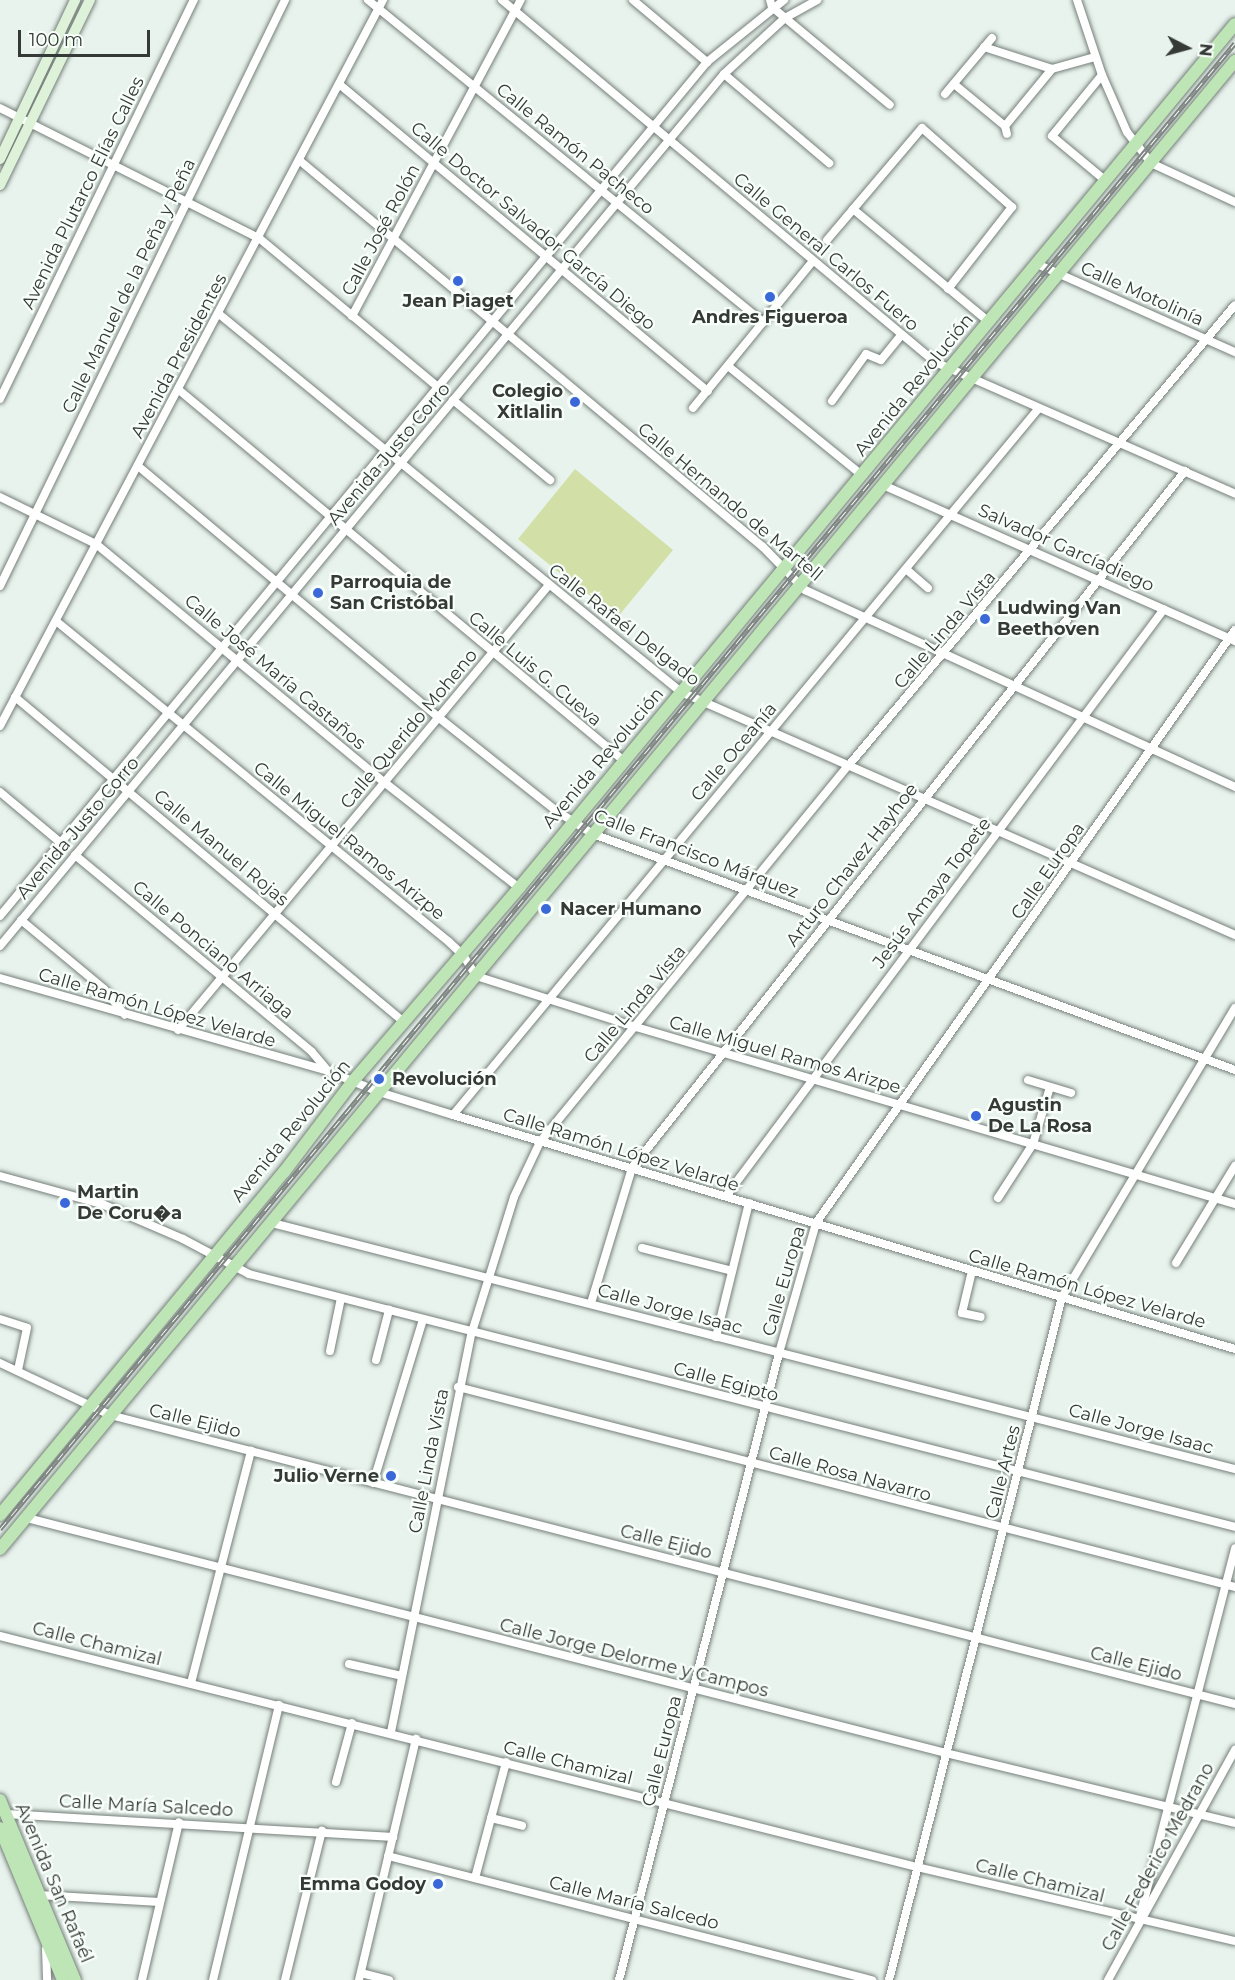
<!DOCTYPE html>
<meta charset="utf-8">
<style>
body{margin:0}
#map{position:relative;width:1235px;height:1980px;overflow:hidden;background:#e8f3ed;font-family:Montserrat,sans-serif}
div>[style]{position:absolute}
.green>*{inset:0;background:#d2e0a8}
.roads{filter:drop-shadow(0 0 2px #767f7a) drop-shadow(0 0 2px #767f7a)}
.minor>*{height:8px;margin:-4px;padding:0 4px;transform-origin:4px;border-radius:4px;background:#fff}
.secondary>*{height:10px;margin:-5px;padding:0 5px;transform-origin:5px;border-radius:5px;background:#def2da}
.primary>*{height:12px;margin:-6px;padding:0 6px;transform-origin:6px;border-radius:6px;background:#bee5b5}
.rail>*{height:5px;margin-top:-2.5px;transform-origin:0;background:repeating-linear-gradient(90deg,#f8fffb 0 9px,#7d8480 0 18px);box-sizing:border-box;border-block:2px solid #7d8480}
.dots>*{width:16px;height:16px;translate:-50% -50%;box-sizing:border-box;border:3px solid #f8fffb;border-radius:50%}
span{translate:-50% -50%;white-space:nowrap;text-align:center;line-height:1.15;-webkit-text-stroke:4.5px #f8fffb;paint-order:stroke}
.street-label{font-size:18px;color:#353937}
.poi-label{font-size:18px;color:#353937;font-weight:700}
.right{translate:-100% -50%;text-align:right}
.left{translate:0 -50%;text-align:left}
.north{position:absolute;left:1157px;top:18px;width:60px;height:60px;-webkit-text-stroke:4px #f8fffb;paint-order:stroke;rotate:96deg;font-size:16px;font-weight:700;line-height:24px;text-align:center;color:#353937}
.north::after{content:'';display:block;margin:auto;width:21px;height:27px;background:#353937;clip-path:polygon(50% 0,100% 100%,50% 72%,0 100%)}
.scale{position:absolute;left:18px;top:30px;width:132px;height:27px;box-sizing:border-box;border:3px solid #353937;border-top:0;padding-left:8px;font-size:18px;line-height:21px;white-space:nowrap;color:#353937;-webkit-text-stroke:4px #f8fffb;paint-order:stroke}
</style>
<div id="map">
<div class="green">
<i style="clip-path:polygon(575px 469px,673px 550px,616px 619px,518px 539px)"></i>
</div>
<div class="roads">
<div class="minor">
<i style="left:368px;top:0;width:510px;rotate:39.19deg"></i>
<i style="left:502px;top:0;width:564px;rotate:39.9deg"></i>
<i style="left:935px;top:362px;width:328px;rotate:23.7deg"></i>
<i style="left:633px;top:0;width:97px;rotate:40deg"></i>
<i style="left:770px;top:0;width:7px;rotate:74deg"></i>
<i style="left:772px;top:7px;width:153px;rotate:39.7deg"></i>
<i style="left:1077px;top:0;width:79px;rotate:71.6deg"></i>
<i style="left:1102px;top:75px;width:62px;rotate:66.3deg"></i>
<i style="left:1127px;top:132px;width:39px;rotate:52deg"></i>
<i style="left:1151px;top:163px;width:93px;rotate:24.9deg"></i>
<i style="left:984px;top:47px;width:71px;rotate:17.9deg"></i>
<i style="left:1052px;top:69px;width:45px;rotate:-15.6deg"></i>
<i style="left:724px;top:74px;width:138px;rotate:40.3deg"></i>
<i style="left:1102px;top:75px;width:79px;rotate:129.3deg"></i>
<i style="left:1052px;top:136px;width:70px;rotate:39.8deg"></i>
<i style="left:339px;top:84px;width:480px;rotate:39.8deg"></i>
<i style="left:954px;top:84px;width:66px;rotate:39.5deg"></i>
<i style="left:1005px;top:126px;width:8px;rotate:76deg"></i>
<i style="left:945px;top:94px;width:73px;rotate:-50deg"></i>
<i style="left:0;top:108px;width:290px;rotate:26.7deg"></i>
<i style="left:259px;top:238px;width:233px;rotate:39.8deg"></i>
<i style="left:1005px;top:126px;width:74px;rotate:-50.5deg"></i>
<i style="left:299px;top:160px;width:604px;rotate:39.83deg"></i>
<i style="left:763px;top:547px;width:60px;rotate:45.7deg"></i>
<i style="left:805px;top:590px;width:473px;rotate:24.6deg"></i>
<i style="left:853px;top:209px;width:177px;rotate:39.7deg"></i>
<i style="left:827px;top:240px;width:147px;rotate:-49.7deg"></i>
<i style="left:922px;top:128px;width:120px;rotate:41.3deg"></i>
<i style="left:1012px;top:207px;width:104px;rotate:128deg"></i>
<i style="left:1037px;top:264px;width:217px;rotate:24deg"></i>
<i style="left:219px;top:314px;width:597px;rotate:39.29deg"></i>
<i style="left:681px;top:692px;width:605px;rotate:23.68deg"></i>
<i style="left:352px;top:316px;width:358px;rotate:-61.9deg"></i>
<i style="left:728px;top:366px;width:174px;rotate:39.2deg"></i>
<i style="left:179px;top:390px;width:579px;rotate:39.82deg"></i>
<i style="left:0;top:399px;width:444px;rotate:-64.1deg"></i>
<i style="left:453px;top:400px;width:126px;rotate:39.5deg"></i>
<i style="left:832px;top:401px;width:58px;rotate:-54.1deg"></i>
<i style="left:866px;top:354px;width:16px;rotate:22deg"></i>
<i style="left:881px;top:360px;width:32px;rotate:-51deg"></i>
<i style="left:693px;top:408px;width:190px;rotate:-50.8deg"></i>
<i style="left:138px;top:466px;width:391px;rotate:39.9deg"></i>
<i style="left:438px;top:717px;width:153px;rotate:38.4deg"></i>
<i style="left:558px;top:812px;width:41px;rotate:32.2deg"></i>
<i style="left:593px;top:834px;width:684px;rotate:20.18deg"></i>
<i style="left:883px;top:485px;width:385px;rotate:23.9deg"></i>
<i style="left:0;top:497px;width:107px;rotate:26.1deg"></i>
<i style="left:96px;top:544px;width:374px;rotate:39.6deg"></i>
<i style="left:384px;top:782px;width:172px;rotate:38.1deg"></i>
<i style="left:906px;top:569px;width:29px;rotate:41deg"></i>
<i style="left:0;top:586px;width:652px;rotate:-64.06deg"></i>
<i style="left:56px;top:621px;width:507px;rotate:39.24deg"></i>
<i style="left:449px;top:942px;width:19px;rotate:43deg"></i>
<i style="left:463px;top:955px;width:25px;rotate:58deg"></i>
<i style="left:476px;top:976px;width:168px;rotate:17.7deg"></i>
<i style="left:636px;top:1027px;width:625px;rotate:16.46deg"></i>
<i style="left:15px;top:697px;width:508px;rotate:39.89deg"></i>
<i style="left:0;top:726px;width:821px;rotate:-62.19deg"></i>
<i style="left:0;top:792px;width:80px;rotate:39.9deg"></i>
<i style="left:75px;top:855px;width:308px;rotate:39.7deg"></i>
<i style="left:312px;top:1052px;width:25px;rotate:50deg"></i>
<i style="left:0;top:916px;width:1109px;rotate:-50.38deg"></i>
<i style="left:707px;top:62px;width:99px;rotate:-38.8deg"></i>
<i style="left:21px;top:920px;width:108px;rotate:39.7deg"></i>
<i style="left:104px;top:989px;width:33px;rotate:51deg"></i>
<i style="left:0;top:946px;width:1133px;rotate:-50.3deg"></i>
<i style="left:724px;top:74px;width:83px;rotate:-42.6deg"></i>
<i style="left:785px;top:18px;width:37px;rotate:-29deg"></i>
<i style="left:0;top:978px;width:341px;rotate:15.8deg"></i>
<i style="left:328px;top:1071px;width:55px;rotate:22.4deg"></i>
<i style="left:379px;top:1092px;width:77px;rotate:17.3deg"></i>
<i style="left:453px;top:1115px;width:816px;rotate:16.66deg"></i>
<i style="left:178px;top:1030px;width:578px;rotate:-50.19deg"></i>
<i style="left:1028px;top:1080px;width:45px;rotate:16.8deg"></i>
<i style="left:453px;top:1115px;width:918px;rotate:-50.35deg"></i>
<i style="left:0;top:1176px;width:106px;rotate:15.4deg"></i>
<i style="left:102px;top:1204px;width:88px;rotate:23.4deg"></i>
<i style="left:183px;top:1239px;width:75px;rotate:27.9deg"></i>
<i style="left:249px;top:1274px;width:1018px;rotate:14.39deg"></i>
<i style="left:726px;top:1196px;width:732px;rotate:-53.27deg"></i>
<i style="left:998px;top:1198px;width:64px;rotate:-57.1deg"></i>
<i style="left:1033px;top:1144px;width:59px;rotate:-73.4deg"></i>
<i style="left:272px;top:1223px;width:994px;rotate:14.33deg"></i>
<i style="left:642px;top:1248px;width:93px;rotate:14.3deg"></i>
<i style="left:1176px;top:1263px;width:114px;rotate:-58.7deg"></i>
<i style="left:972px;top:1271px;width:43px;rotate:103.4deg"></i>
<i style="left:962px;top:1313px;width:19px;rotate:12deg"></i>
<i style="left:591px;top:1303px;width:141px;rotate:-73.1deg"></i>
<i style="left:632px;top:1168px;width:890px;rotate:-51.57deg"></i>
<i style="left:0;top:1319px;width:28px;rotate:18deg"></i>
<i style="left:27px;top:1328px;width:43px;rotate:102.1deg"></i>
<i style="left:716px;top:1337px;width:138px;rotate:-76.2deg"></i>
<i style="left:330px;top:1351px;width:54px;rotate:-78.3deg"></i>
<i style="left:376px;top:1360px;width:52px;rotate:-75.4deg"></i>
<i style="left:0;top:1363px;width:122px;rotate:25.3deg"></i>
<i style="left:110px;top:1415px;width:1162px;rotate:14.41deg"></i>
<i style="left:458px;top:1387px;width:802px;rotate:14.43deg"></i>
<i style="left:373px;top:1483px;width:171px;rotate:-73deg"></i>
<i style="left:27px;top:1518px;width:949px;rotate:14.34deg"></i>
<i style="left:946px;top:1753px;width:297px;rotate:13.6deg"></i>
<i style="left:0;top:1636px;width:946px;rotate:14.14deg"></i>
<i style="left:917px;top:1867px;width:326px;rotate:13.1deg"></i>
<i style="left:349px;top:1664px;width:54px;rotate:12.8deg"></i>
<i style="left:191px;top:1683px;width:240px;rotate:-75.5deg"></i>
<i style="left:391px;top:1732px;width:408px;rotate:-78.6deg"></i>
<i style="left:472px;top:1332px;width:141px;rotate:-72.7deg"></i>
<i style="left:514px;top:1197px;width:61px;rotate:-64.7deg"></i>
<i style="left:540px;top:1142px;width:487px;rotate:-50.7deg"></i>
<i style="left:849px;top:765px;width:600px;rotate:-50deg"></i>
<i style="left:336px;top:1782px;width:61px;rotate:-74.8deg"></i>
<i style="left:6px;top:1814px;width:388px;rotate:3.4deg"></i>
<i style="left:491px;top:1818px;width:32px;rotate:14deg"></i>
<i style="left:388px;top:1856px;width:500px;rotate:14.4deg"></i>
<i style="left:475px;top:1878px;width:120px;rotate:-75deg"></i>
<i style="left:38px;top:1895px;width:122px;rotate:3.3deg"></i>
<i style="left:1139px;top:1920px;width:384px;rotate:-75.5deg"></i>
<i style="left:46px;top:1949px;width:31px;rotate:88deg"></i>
<i style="left:361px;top:1973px;width:29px;rotate:14deg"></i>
<i style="left:142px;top:1980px;width:162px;rotate:-76.8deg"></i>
<i style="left:213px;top:1980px;width:283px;rotate:-76.5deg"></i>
<i style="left:285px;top:1980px;width:154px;rotate:-76.1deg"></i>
<i style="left:359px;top:1980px;width:248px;rotate:-76.7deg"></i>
<i style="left:619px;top:1980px;width:647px;rotate:-75.68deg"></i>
<i style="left:779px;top:1353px;width:135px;rotate:-74.1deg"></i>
<i style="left:816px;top:1223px;width:726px;rotate:-54.76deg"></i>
<i style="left:889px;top:1980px;width:705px;rotate:-75.79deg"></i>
<i style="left:1062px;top:1297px;width:337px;rotate:-59.1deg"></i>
<i style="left:1108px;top:1980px;width:263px;rotate:-61.1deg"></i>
</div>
<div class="secondary">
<i style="left:0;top:159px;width:176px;rotate:-64.7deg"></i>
<i style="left:0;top:185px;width:206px;rotate:-64.1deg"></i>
</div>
<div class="primary">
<i style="left:0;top:1515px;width:445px;rotate:-50.4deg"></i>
<i style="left:284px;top:1172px;width:114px;rotate:-52.8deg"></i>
<i style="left:353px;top:1081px;width:255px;rotate:-49.3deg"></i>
<i style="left:519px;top:888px;width:1122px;rotate:-50.35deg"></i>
<i style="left:0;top:1549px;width:1934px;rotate:-50.31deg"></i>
<i style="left:0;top:1800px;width:195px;rotate:67.4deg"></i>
<i style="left:0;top:1828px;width:165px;rotate:67.5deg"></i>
</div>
</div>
<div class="rail">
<i style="left:0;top:1529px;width:1932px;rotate:-50.27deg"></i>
</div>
<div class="dots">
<i style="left:458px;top:281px;background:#3b68d9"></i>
<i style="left:770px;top:297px;background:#3b68d9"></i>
<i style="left:575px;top:402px;background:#3b68d9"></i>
<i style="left:318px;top:593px;background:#3b68d9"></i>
<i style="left:985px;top:619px;background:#3b68d9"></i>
<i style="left:546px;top:909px;background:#3b68d9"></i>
<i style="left:379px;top:1079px;background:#3b68d9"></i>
<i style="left:976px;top:1116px;background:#3b68d9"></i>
<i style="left:65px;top:1203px;background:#3b68d9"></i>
<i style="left:391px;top:1476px;background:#3b68d9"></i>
<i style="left:438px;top:1884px;background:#3b68d9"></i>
</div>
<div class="street-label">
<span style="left:575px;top:149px;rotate:39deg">Calle Ramón Pacheco</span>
<span style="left:83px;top:193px;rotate:-64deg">Avenida Plutarco Elías Calles</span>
<span style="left:533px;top:226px;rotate:40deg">Calle Doctor Salvador García Diego</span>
<span style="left:381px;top:230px;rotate:-62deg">Calle José Rolón</span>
<span style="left:826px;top:252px;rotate:40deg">Calle General Carlos Fuero</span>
<span style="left:129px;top:286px;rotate:-64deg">Calle Manuel de la Peña y Peña</span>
<span style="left:1142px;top:294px;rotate:24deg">Calle Motolinía</span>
<span style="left:179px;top:356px;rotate:-62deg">Avenida Presidentes</span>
<span style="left:914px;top:385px;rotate:-51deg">Avenida Revolución</span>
<span style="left:389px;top:454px;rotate:-50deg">Avenida Justo Corro</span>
<span style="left:730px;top:502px;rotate:40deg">Calle Hernando de Martell</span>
<span style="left:1066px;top:548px;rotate:24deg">Salvador Garcíadiego</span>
<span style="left:624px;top:625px;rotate:38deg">Calle Rafaél Delgado</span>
<span style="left:945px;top:630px;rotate:-50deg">Calle Linda Vista</span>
<span style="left:535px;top:669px;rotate:40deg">Calle Luis G. Cueva</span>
<span style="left:275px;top:672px;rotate:40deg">Calle José María Castaños</span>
<span style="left:409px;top:729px;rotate:-50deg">Calle Querido Moheno</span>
<span style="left:734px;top:752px;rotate:-50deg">Calle Oceanía</span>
<span style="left:603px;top:758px;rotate:-50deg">Avenida Revolución</span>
<span style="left:78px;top:828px;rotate:-50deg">Avenida Justo Corro</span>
<span style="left:349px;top:841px;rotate:39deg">Calle Miguel Ramos Arizpe</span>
<span style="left:221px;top:848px;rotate:40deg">Calle Manuel Rojas</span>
<span style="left:696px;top:854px;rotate:21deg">Calle Francisco Márquez</span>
<span style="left:852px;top:865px;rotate:-52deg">Arturo Chavez Hayhoe</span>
<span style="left:1048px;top:871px;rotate:-55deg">Calle Europa</span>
<span style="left:932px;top:893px;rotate:-53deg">Jesús Amaya Topete</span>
<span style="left:213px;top:950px;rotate:40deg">Calle Ponciano Arriaga</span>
<span style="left:635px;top:1004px;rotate:-50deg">Calle Linda Vista</span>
<span style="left:157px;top:1008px;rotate:16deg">Calle Ramón López Velarde</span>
<span style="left:785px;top:1055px;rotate:16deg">Calle Miguel Ramos Arizpe</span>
<span style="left:291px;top:1131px;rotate:-51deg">Avenida Revolución</span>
<span style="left:621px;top:1150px;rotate:17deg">Calle Ramón López Velarde</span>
<span style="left:784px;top:1281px;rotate:-74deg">Calle Europa</span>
<span style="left:1087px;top:1289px;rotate:16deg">Calle Ramón López Velarde</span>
<span style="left:670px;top:1309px;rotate:15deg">Calle Jorge Isaac</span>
<span style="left:726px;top:1382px;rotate:15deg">Calle Egipto</span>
<span style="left:195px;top:1421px;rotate:14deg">Calle Ejido</span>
<span style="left:1141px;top:1429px;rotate:15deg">Calle Jorge Isaac</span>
<span style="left:429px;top:1461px;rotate:-79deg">Calle Linda Vista</span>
<span style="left:1003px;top:1472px;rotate:-76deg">Calle Artes</span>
<span style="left:850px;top:1474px;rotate:15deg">Calle Rosa Navarro</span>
<span style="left:666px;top:1542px;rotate:14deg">Calle Ejido</span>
<span style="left:97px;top:1644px;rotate:14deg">Calle Chamizal</span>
<span style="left:634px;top:1658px;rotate:14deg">Calle Jorge Delorme y Campos</span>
<span style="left:1136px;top:1664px;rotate:14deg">Calle Ejido</span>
<span style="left:662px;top:1751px;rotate:-76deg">Calle Europa</span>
<span style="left:568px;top:1763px;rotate:14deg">Calle Chamizal</span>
<span style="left:146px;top:1806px;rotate:3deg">Calle María Salcedo</span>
<span style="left:1158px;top:1857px;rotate:-61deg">Calle Federico Medrano</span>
<span style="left:1040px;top:1881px;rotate:14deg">Calle Chamizal</span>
<span style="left:54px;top:1883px;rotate:67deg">Avenida San Rafaél</span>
<span style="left:634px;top:1903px;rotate:14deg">Calle María Salcedo</span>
</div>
<div class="poi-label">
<span style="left:458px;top:301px">Jean Piaget</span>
<span style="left:770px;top:317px">Andres Figueroa</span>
<span class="right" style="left:563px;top:402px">Colegio<br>Xitlalin</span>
<span class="left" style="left:330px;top:593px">Parroquia de<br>San Cristóbal</span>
<span class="left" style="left:997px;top:619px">Ludwing Van<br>Beethoven</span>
<span class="left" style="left:560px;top:909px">Nacer Humano</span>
<span class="left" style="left:392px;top:1079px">Revolución</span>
<span class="left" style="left:988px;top:1116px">Agustin<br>De La Rosa</span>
<span class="left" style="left:77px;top:1203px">Martin<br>De Coru�a</span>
<span class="right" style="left:379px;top:1476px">Julio Verne</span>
<span class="right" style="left:426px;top:1884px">Emma Godoy</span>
</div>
<div class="north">N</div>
<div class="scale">100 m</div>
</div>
